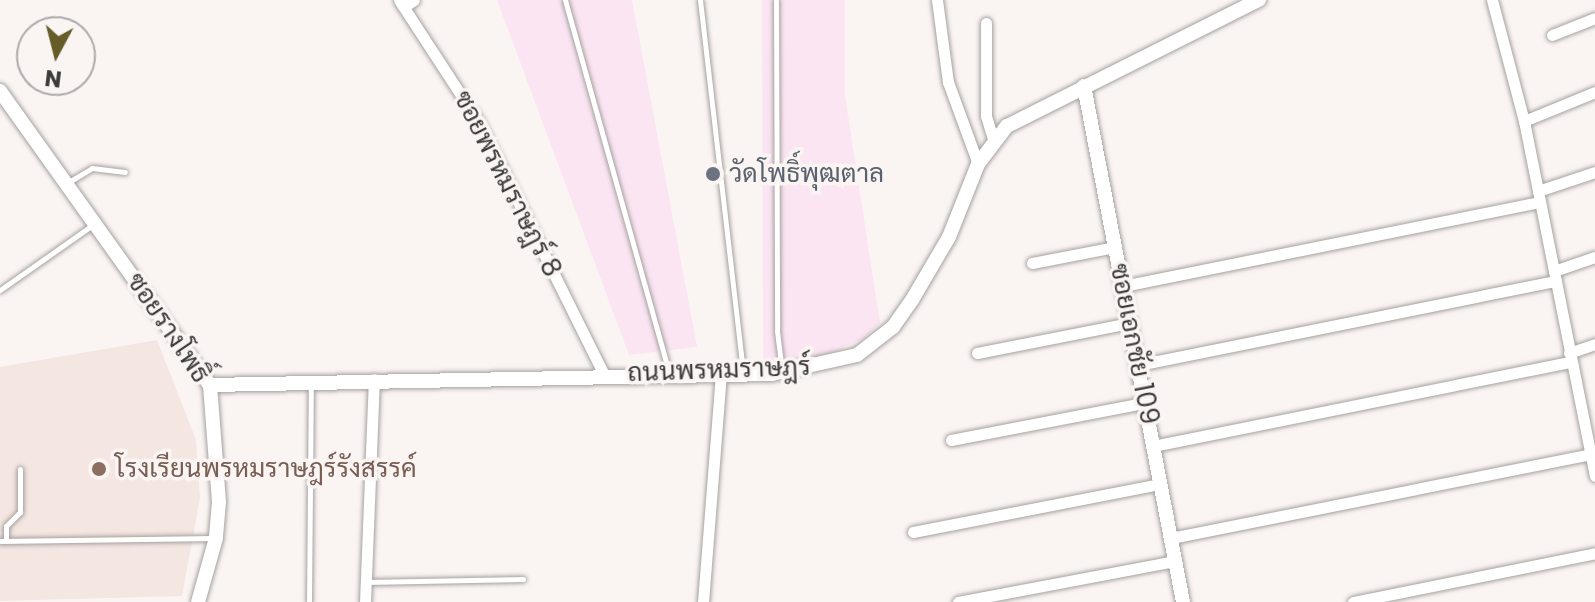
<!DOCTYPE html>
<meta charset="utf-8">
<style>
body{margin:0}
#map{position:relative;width:1595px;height:602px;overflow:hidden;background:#faf5f3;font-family:Poppins,Sarabun,sans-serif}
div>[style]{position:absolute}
.industrial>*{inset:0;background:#fbe5f3}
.built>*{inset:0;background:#f4e6e1}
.roads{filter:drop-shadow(0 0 2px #a6a19f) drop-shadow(0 0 2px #a6a19f)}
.service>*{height:5px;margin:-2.5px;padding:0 2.5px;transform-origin:2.5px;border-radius:2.5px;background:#fff}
.minor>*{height:11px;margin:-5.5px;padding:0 5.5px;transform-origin:5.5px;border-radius:5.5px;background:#fff}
.tertiary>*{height:14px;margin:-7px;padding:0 7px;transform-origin:7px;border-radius:7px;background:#fff}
.dots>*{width:22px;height:22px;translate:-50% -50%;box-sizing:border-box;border:4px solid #faf5f3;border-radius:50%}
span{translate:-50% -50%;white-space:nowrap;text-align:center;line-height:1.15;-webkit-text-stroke:7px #faf5f3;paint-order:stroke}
.worship-label{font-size:26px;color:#5b616d}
.left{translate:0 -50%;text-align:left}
.street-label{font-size:26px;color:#3c3a3a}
.education-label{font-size:26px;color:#785e54}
.north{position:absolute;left:16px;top:16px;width:80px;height:80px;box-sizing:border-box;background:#faf5f3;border:2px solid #aeaaa9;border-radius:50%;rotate:187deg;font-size:22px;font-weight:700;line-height:32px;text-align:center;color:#3c3a3a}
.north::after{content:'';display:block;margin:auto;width:28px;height:36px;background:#665c28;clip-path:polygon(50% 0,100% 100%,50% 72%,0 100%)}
</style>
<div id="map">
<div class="industrial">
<i style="clip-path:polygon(497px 0,632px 0,697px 347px,629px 355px)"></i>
<i style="clip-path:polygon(762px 0,845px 0,845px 96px,880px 323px,864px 338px,824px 356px,763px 366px)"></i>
</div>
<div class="built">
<i style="clip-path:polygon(157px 340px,196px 440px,200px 498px,182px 596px,0 601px,0 367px)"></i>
</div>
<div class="roads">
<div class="service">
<i style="left:565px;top:0;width:387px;rotate:74.4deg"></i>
<i style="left:700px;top:0;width:376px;rotate:83.4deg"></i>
<i style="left:776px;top:0;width:331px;rotate:89.8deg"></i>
<i style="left:777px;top:331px;width:40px;rotate:82.9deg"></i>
<i style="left:67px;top:183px;width:29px;rotate:-31deg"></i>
<i style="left:92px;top:168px;width:33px;rotate:7deg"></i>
<i style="left:0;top:290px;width:115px;rotate:-35.1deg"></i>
<i style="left:0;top:541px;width:215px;rotate:-0.8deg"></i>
<i style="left:6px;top:541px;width:15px;rotate:-90deg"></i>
<i style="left:6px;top:526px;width:20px;rotate:-45deg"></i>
<i style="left:20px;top:512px;width:43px;rotate:-90deg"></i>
<i style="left:368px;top:582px;width:155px;rotate:-1.1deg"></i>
<i style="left:309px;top:602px;width:219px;rotate:-89.5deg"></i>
</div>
<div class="minor">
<i style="left:399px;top:0;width:145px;rotate:56.9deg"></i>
<i style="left:478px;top:121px;width:284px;rotate:63.6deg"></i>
<i style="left:937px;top:0;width:83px;rotate:82.4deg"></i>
<i style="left:948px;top:82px;width:87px;rotate:69.9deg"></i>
<i style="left:1492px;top:0;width:125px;rotate:75.2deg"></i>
<i style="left:1524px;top:121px;width:362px;rotate:78.7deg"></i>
<i style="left:404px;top:7px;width:12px;rotate:-35deg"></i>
<i style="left:986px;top:23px;width:93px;rotate:90deg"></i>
<i style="left:986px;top:116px;width:24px;rotate:73deg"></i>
<i style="left:1552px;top:35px;width:46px;rotate:-21.6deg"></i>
<i style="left:1524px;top:121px;width:77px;rotate:-22.2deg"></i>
<i style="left:1538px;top:191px;width:60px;rotate:-18.4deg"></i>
<i style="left:1032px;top:263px;width:85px;rotate:-10.9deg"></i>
<i style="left:1554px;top:271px;width:43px;rotate:-18.9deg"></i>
<i style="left:1123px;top:286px;width:425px;rotate:-11.4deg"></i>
<i style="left:977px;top:353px;width:156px;rotate:-11.1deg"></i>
<i style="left:1569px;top:353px;width:28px;rotate:-19deg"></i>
<i style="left:1138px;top:365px;width:426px;rotate:-11.4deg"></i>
<i style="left:951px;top:440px;width:197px;rotate:-10.9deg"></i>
<i style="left:1153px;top:446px;width:425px;rotate:-11.4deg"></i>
<i style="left:913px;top:532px;width:252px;rotate:-11deg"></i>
<i style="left:1171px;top:538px;width:428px;rotate:-11.3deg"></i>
<i style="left:365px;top:602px;width:223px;rotate:-87.7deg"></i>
<i style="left:703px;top:602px;width:228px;rotate:-85.5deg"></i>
<i style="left:958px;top:602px;width:220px;rotate:-10.7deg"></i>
<i style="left:1353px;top:602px;width:247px;rotate:-11.4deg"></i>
</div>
<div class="tertiary">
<i style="left:1084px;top:86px;width:525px;rotate:79.14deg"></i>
<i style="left:0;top:91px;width:361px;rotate:54.5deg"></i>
<i style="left:210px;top:385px;width:117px;rotate:85.6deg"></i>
<i style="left:219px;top:502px;width:36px;rotate:95deg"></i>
<i style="left:216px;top:538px;width:66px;rotate:105.7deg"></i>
<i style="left:210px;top:385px;width:562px;rotate:-1.12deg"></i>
<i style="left:772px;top:374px;width:87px;rotate:-12.6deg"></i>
<i style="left:857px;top:355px;width:46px;rotate:-37.9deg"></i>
<i style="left:893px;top:327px;width:33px;rotate:-55deg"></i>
<i style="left:912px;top:300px;width:73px;rotate:-59.6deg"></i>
<i style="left:949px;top:237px;width:79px;rotate:-68.3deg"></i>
<i style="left:978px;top:164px;width:48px;rotate:-52.7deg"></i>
<i style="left:1007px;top:126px;width:282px;rotate:-26.6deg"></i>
</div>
</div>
<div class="dots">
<i style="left:713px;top:174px;background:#6b7280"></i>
<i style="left:99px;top:469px;background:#8d6e63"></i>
</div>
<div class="worship-label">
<span class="left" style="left:729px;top:174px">วัดโพธิ์พุฒตาล</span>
</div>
<div class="street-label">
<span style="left:507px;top:184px;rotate:63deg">ซอยพรหมราษฎร์ 8</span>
<span style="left:168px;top:328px;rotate:56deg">ซอยรางโพธิ์</span>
<span style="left:1134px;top:344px;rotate:79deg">ซอยเอกชัย 109</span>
<span style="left:719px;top:370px;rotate:-2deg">ถนนพรหมราษฎร์</span>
</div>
<div class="education-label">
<span class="left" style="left:115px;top:469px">โรงเรียนพรหมราษฎร์รังสรรค์</span>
</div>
<div class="north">N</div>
</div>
